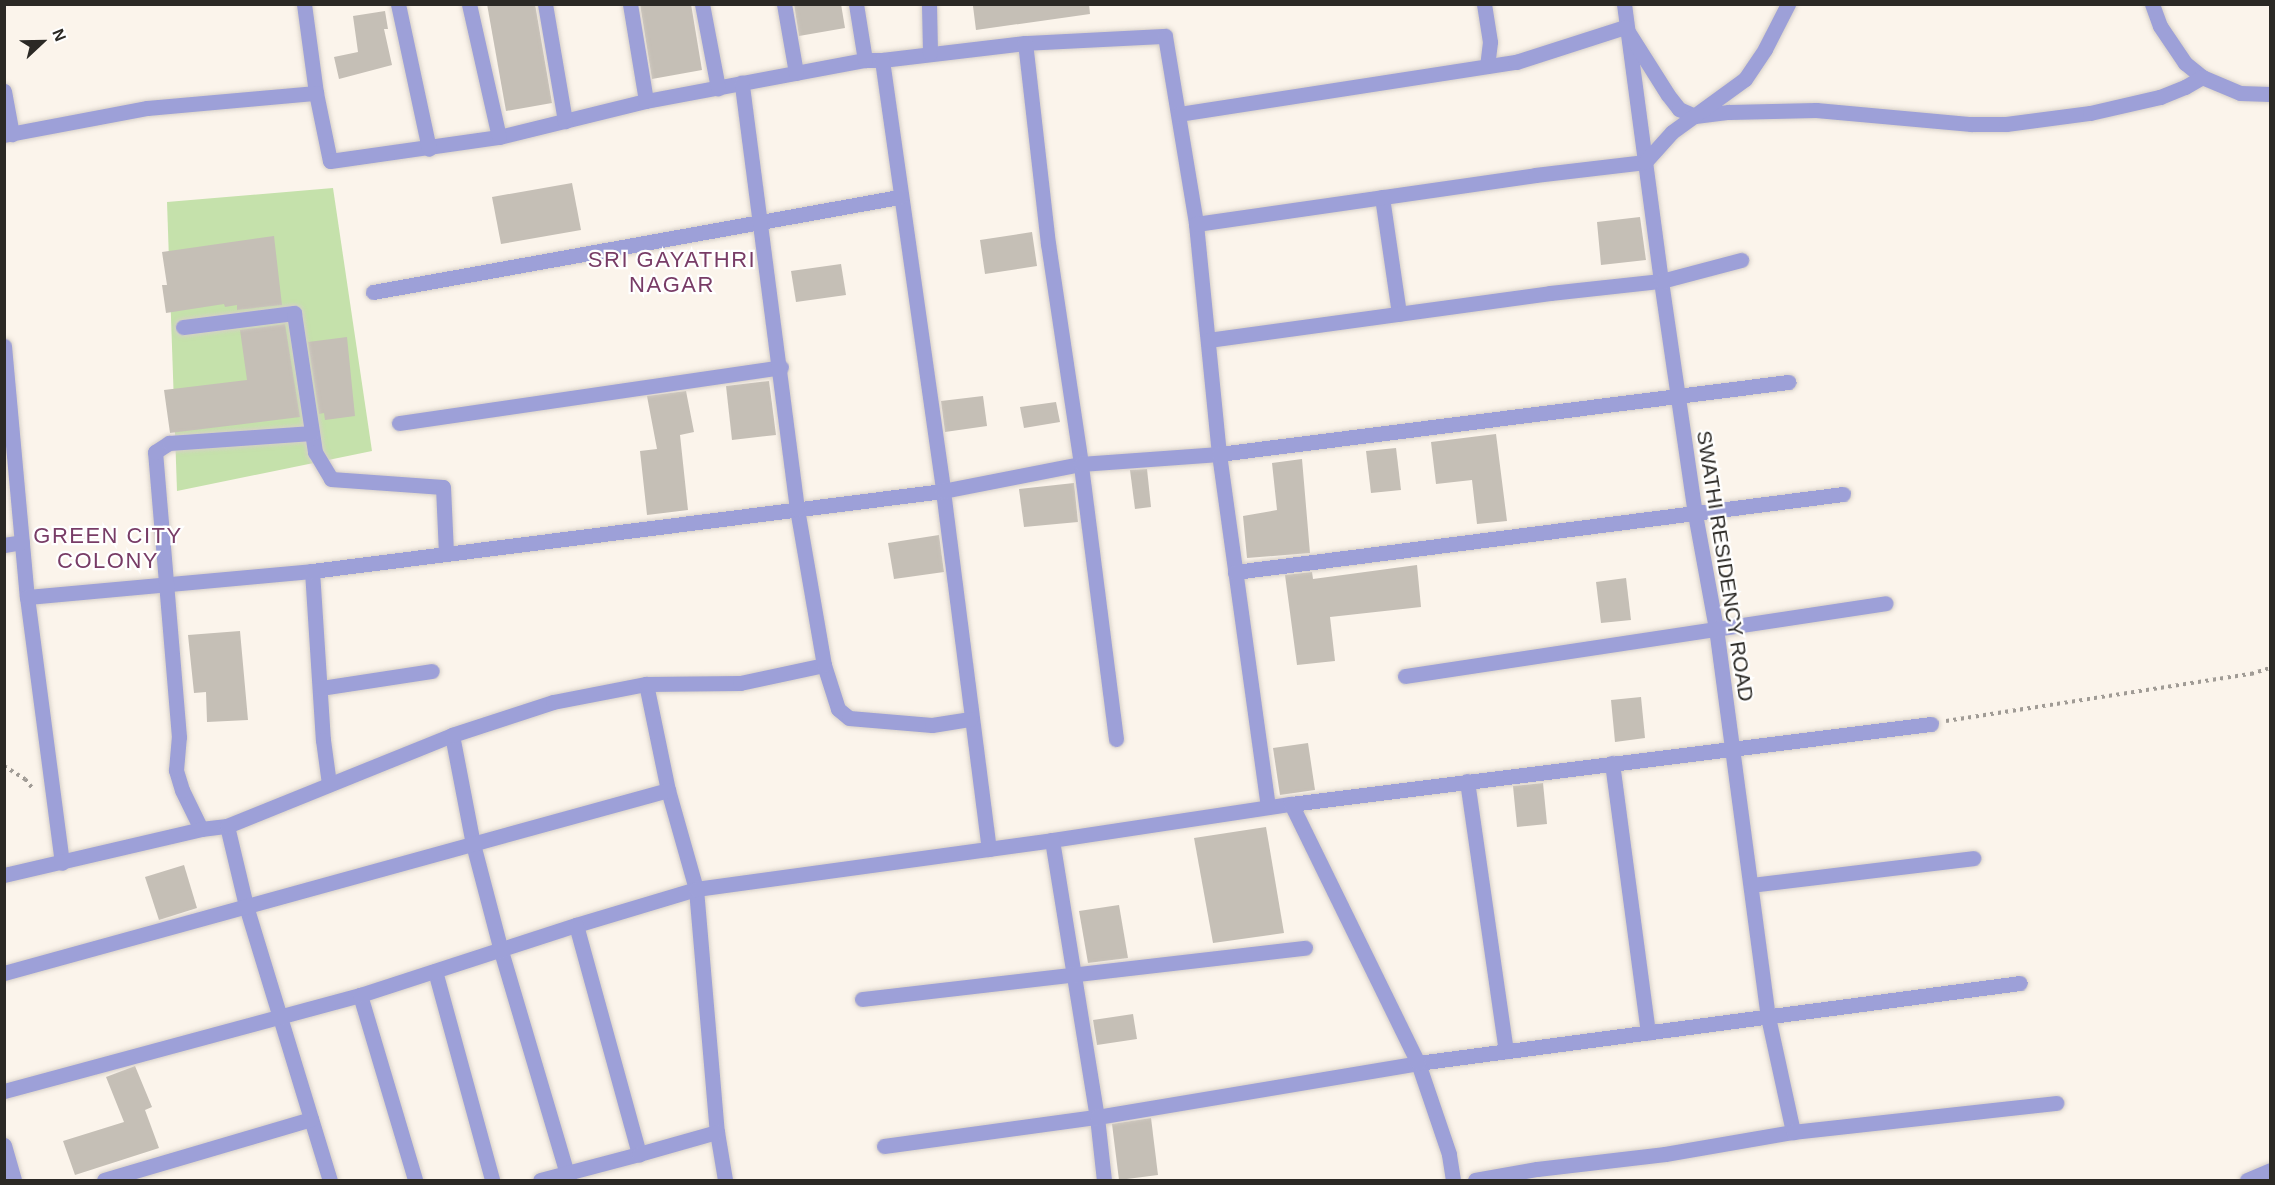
<!DOCTYPE html>
<style>
body{margin:0}
#map{position:relative;width:2275px;height:1185px;overflow:hidden;background:#fbf4eb;font-family:Helvetica,sans-serif}
div>[style]{position:absolute}
.green>*{inset:0;background:#c5e1ab}
.building>*{inset:0;background:#c5bfb6}
.path>*{height:4px;margin-top:-2px;transform-origin:0;background:repeating-linear-gradient(90deg,#a09b95 0 3px,transparent 0 7.5px)}
.roads{filter:drop-shadow(0 0 2px #d6cfc7) drop-shadow(0 0 2px #d6cfc7)}
.street>*{height:15px;margin:-7.5px;padding:0 7.5px;transform-origin:7.5px;border-radius:7.5px;background:#9da0d8}
span{translate:-50% -50%;white-space:nowrap;text-align:center;line-height:1.15;-webkit-text-stroke:4.5px #fff;paint-order:stroke}
.street-label{font-size:21px;color:#2b2925}
.neighbourhood-label{font-size:22px;color:#783c66;letter-spacing:1.5px}
.frame{position:absolute;inset:0;border:6px solid #2b2925;pointer-events:none}
.north{position:absolute;left:12px;top:12px;width:60px;height:60px;-webkit-text-stroke:4px #fff;paint-order:stroke;rotate:68deg;font-size:16px;font-weight:700;line-height:24px;text-align:center;color:#2b2925}
.north::after{content:'';display:block;margin:auto;width:21px;height:27px;background:#2b2925;clip-path:polygon(50% 0,100% 100%,50% 72%,0 100%)}
</style>
<div id="map">
<div class="green">
<i style="clip-path:polygon(333px 188px,372px 451px,177px 491px,167px 202px)"></i>
</div>
<div class="building">
<i style="clip-path:polygon(487px 4px,535px 4px,552px 103px,506px 111px)"></i>
<i style="clip-path:polygon(640px 4px,691px 4px,702px 70px,652px 79px)"></i>
<i style="clip-path:polygon(794px 4px,841px 4px,845px 28px,799px 36px)"></i>
<i style="clip-path:polygon(986px 4px,1089px 4px,1090px 14px,976px 30px,973px 6px)"></i>
<i style="clip-path:polygon(385px 11px,388px 29px,384px 29px,392px 65px,339px 79px,334px 57px,358px 52px,353px 16px)"></i>
<i style="clip-path:polygon(572px 183px,581px 230px,501px 244px,492px 197px)"></i>
<i style="clip-path:polygon(1640px 217px,1646px 260px,1601px 265px,1597px 222px)"></i>
<i style="clip-path:polygon(1032px 232px,1037px 266px,985px 274px,980px 240px)"></i>
<i style="clip-path:polygon(274px 236px,282px 305px,237px 310px,237px 305px,225px 307px,224px 304px,166px 313px,162px 285px,167px 285px,162px 252px)"></i>
<i style="clip-path:polygon(841px 264px,846px 295px,796px 302px,791px 271px)"></i>
<i style="clip-path:polygon(285px 324px,300px 417px,170px 433px,164px 390px,247px 380px,240px 330px)"></i>
<i style="clip-path:polygon(347px 337px,355px 416px,325px 420px,324px 413px,319px 414px,308px 342px)"></i>
<i style="clip-path:polygon(769px 381px,776px 435px,732px 440px,726px 386px)"></i>
<i style="clip-path:polygon(686px 391px,694px 432px,680px 435px,688px 510px,647px 515px,640px 451px,657px 449px,647px 396px)"></i>
<i style="clip-path:polygon(983px 396px,987px 426px,945px 432px,941px 401px)"></i>
<i style="clip-path:polygon(1056px 402px,1060px 422px,1024px 428px,1020px 407px)"></i>
<i style="clip-path:polygon(1496px 434px,1507px 521px,1477px 524px,1472px 480px,1436px 484px,1431px 442px)"></i>
<i style="clip-path:polygon(1396px 448px,1401px 490px,1371px 493px,1366px 451px)"></i>
<i style="clip-path:polygon(1302px 459px,1310px 553px,1247px 558px,1243px 516px,1277px 510px,1272px 463px)"></i>
<i style="clip-path:polygon(1147px 469px,1151px 507px,1135px 509px,1130px 470px)"></i>
<i style="clip-path:polygon(1074px 483px,1078px 522px,1024px 527px,1019px 489px)"></i>
<i style="clip-path:polygon(939px 535px,944px 572px,894px 579px,888px 543px)"></i>
<i style="clip-path:polygon(1417px 565px,1421px 607px,1330px 617px,1335px 661px,1297px 665px,1285px 575px,1312px 572px,1313px 579px)"></i>
<i style="clip-path:polygon(1626px 578px,1631px 620px,1601px 623px,1596px 582px)"></i>
<i style="clip-path:polygon(240px 631px,248px 720px,207px 722px,206px 692px,194px 693px,188px 635px)"></i>
<i style="clip-path:polygon(1641px 697px,1645px 738px,1615px 742px,1611px 700px)"></i>
<i style="clip-path:polygon(1308px 743px,1315px 790px,1280px 795px,1273px 748px)"></i>
<i style="clip-path:polygon(1543px 783px,1547px 824px,1517px 827px,1513px 786px)"></i>
<i style="clip-path:polygon(1266px 827px,1284px 933px,1213px 943px,1194px 838px)"></i>
<i style="clip-path:polygon(184px 865px,197px 908px,159px 920px,145px 877px)"></i>
<i style="clip-path:polygon(1119px 905px,1128px 958px,1088px 963px,1079px 911px)"></i>
<i style="clip-path:polygon(1133px 1014px,1137px 1039px,1097px 1045px,1093px 1020px)"></i>
<i style="clip-path:polygon(135px 1066px,152px 1107px,145px 1110px,159px 1148px,75px 1175px,63px 1141px,124px 1122px,106px 1077px)"></i>
<i style="clip-path:polygon(1151px 1118px,1158px 1175px,1119px 1180px,1112px 1124px)"></i>
</div>
<div class="path">
<i style="left:1946px;top:721px;width:309px;rotate:-8.8deg"></i>
<i style="left:2251px;top:674px;width:20px;rotate:-18deg"></i>
<i style="left:4px;top:766px;width:25px;rotate:32deg"></i>
<i style="left:25px;top:779px;width:14px;rotate:51deg"></i>
</div>
<div class="roads">
<div class="street">
<i style="left:304px;top:4px;width:90px;rotate:82.3deg"></i>
<i style="left:316px;top:93px;width:69px;rotate:78.4deg"></i>
<i style="left:330px;top:161px;width:171px;rotate:-8.1deg"></i>
<i style="left:499px;top:137px;width:151px;rotate:-13.8deg"></i>
<i style="left:646px;top:101px;width:223px;rotate:-10.6deg"></i>
<i style="left:865px;top:60px;width:17px"></i>
<i style="left:882px;top:60px;width:144px;rotate:-6.8deg"></i>
<i style="left:1025px;top:43px;width:140px;rotate:-2.9deg"></i>
<i style="left:1165px;top:36px;width:191px;rotate:80.6deg"></i>
<i style="left:1196px;top:224px;width:231px;rotate:84.3deg"></i>
<i style="left:1219px;top:454px;width:356px;rotate:82.1deg"></i>
<i style="left:398px;top:4px;width:148px;rotate:77.9deg"></i>
<i style="left:469px;top:4px;width:136px;rotate:77.3deg"></i>
<i style="left:545px;top:4px;width:119px;rotate:80.3deg"></i>
<i style="left:630px;top:4px;width:98px;rotate:80.6deg"></i>
<i style="left:702px;top:4px;width:86px;rotate:79.2deg"></i>
<i style="left:784px;top:4px;width:70px;rotate:80.1deg"></i>
<i style="left:856px;top:4px;width:57px;rotate:80.9deg"></i>
<i style="left:929px;top:4px;width:49px;rotate:88.8deg"></i>
<i style="left:1484px;top:4px;width:38px;rotate:81deg"></i>
<i style="left:1490px;top:42px;width:24px;rotate:97deg"></i>
<i style="left:1624px;top:4px;width:279px;rotate:82.4deg"></i>
<i style="left:1661px;top:281px;width:235px;rotate:81.7deg"></i>
<i style="left:1695px;top:514px;width:116px;rotate:79.6deg"></i>
<i style="left:1716px;top:628px;width:392px;rotate:82.4deg"></i>
<i style="left:1768px;top:1017px;width:118px;rotate:77.7deg"></i>
<i style="left:2152px;top:4px;width:23px;rotate:70deg"></i>
<i style="left:2160px;top:26px;width:45px;rotate:56deg"></i>
<i style="left:2185px;top:63px;width:22px;rotate:39deg"></i>
<i style="left:2202px;top:77px;width:41px;rotate:22.8deg"></i>
<i style="left:2240px;top:93px;width:30px;rotate:2deg"></i>
<i style="left:882px;top:60px;width:435px;rotate:81.9deg"></i>
<i style="left:943px;top:491px;width:361px;rotate:82.7deg"></i>
<i style="left:4px;top:91px;width:44px;rotate:79.5deg"></i>
<i style="left:1179px;top:114px;width:341px;rotate:-8.8deg"></i>
<i style="left:1516px;top:62px;width:114px;rotate:-17.8deg"></i>
<i style="left:1625px;top:27px;width:80px;rotate:57.7deg"></i>
<i style="left:1668px;top:95px;width:18px;rotate:52deg"></i>
<i style="left:1679px;top:109px;width:17px;rotate:24deg"></i>
<i style="left:1695px;top:116px;width:34px;rotate:-7deg"></i>
<i style="left:1729px;top:112px;width:87px;rotate:-1.3deg"></i>
<i style="left:1816px;top:110px;width:156px;rotate:5.2deg"></i>
<i style="left:1971px;top:124px;width:35px"></i>
<i style="left:2006px;top:124px;width:85px;rotate:-7.5deg"></i>
<i style="left:2090px;top:113px;width:72px;rotate:-12.9deg"></i>
<i style="left:2160px;top:97px;width:27px;rotate:-22deg"></i>
<i style="left:2185px;top:87px;width:20px;rotate:-30deg"></i>
<i style="left:4px;top:135px;width:146px;rotate:-10.7deg"></i>
<i style="left:147px;top:108px;width:170px;rotate:-5.1deg"></i>
<i style="left:1382px;top:197px;width:118px;rotate:81.7deg"></i>
<i style="left:1196px;top:224px;width:343px;rotate:-8.2deg"></i>
<i style="left:1535px;top:175px;width:111px;rotate:-6.7deg"></i>
<i style="left:1645px;top:162px;width:40px;rotate:-48deg"></i>
<i style="left:1672px;top:132px;width:90px;rotate:-36deg"></i>
<i style="left:1745px;top:79px;width:36px;rotate:-56deg"></i>
<i style="left:1765px;top:49px;width:51px;rotate:-62.9deg"></i>
<i style="left:373px;top:292px;width:535px;rotate:-10.24deg"></i>
<i style="left:183px;top:327px;width:112px;rotate:-7.2deg"></i>
<i style="left:294px;top:313px;width:141px;rotate:81.4deg"></i>
<i style="left:315px;top:452px;width:31px;rotate:59deg"></i>
<i style="left:331px;top:479px;width:112px;rotate:4.1deg"></i>
<i style="left:443px;top:487px;width:67px;rotate:87.4deg"></i>
<i style="left:1208px;top:340px;width:345px;rotate:-7.8deg"></i>
<i style="left:1550px;top:293px;width:112px;rotate:-6.2deg"></i>
<i style="left:1661px;top:281px;width:83px;rotate:-14.7deg"></i>
<i style="left:4px;top:346px;width:252px;rotate:84.8deg"></i>
<i style="left:27px;top:597px;width:268px;rotate:82.5deg"></i>
<i style="left:399px;top:423px;width:386px;rotate:-8.3deg"></i>
<i style="left:4px;top:545px;width:18px;rotate:-9deg"></i>
<i style="left:312px;top:571px;width:169px;rotate:86.3deg"></i>
<i style="left:323px;top:740px;width:44px;rotate:82.2deg"></i>
<i style="left:1235px;top:572px;width:613px;rotate:-7.31deg"></i>
<i style="left:27px;top:597px;width:286px;rotate:-5.2deg"></i>
<i style="left:312px;top:571px;width:636px;rotate:-7.23deg"></i>
<i style="left:943px;top:491px;width:141px;rotate:-11.1deg"></i>
<i style="left:1081px;top:464px;width:222px;rotate:-98.5deg"></i>
<i style="left:1048px;top:244px;width:202px;rotate:-96.5deg"></i>
<i style="left:824px;top:665px;width:46px;rotate:72.3deg"></i>
<i style="left:838px;top:709px;width:14px;rotate:39deg"></i>
<i style="left:849px;top:718px;width:83px;rotate:4.8deg"></i>
<i style="left:932px;top:725px;width:39px;rotate:-9deg"></i>
<i style="left:1405px;top:676px;width:486px;rotate:-8.6deg"></i>
<i style="left:646px;top:684px;width:108px;rotate:78.3deg"></i>
<i style="left:668px;top:790px;width:103px;rotate:74.2deg"></i>
<i style="left:696px;top:889px;width:244px;rotate:85.1deg"></i>
<i style="left:717px;top:1132px;width:49px;rotate:80.5deg"></i>
<i style="left:321px;top:688px;width:112px;rotate:-8.7deg"></i>
<i style="left:452px;top:735px;width:111px;rotate:79.1deg"></i>
<i style="left:473px;top:844px;width:111px;rotate:75.3deg"></i>
<i style="left:501px;top:951px;width:239px;rotate:73.5deg"></i>
<i style="left:1116px;top:739px;width:277px;rotate:-97.3deg"></i>
<i style="left:1081px;top:464px;width:138px;rotate:-4.1deg"></i>
<i style="left:1219px;top:454px;width:574px;rotate:-7.21deg"></i>
<i style="left:1612px;top:763px;width:272px;rotate:82.4deg"></i>
<i style="left:1467px;top:781px;width:273px;rotate:81.8deg"></i>
<i style="left:227px;top:826px;width:82px;rotate:76.6deg"></i>
<i style="left:246px;top:906px;width:287px;rotate:73deg"></i>
<i style="left:201px;top:829px;width:43px;rotate:-116deg"></i>
<i style="left:182px;top:790px;width:21px;rotate:-107deg"></i>
<i style="left:176px;top:770px;width:33px;rotate:-85deg"></i>
<i style="left:179px;top:737px;width:286px;rotate:-94.8deg"></i>
<i style="left:155px;top:452px;width:17px;rotate:-33deg"></i>
<i style="left:169px;top:443px;width:143px;rotate:-4deg"></i>
<i style="left:1052px;top:840px;width:242px;rotate:-8.6deg"></i>
<i style="left:4px;top:875px;width:202px;rotate:-13.1deg"></i>
<i style="left:201px;top:829px;width:26px;rotate:-7deg"></i>
<i style="left:227px;top:826px;width:243px;rotate:-22deg"></i>
<i style="left:452px;top:735px;width:106px;rotate:-18.1deg"></i>
<i style="left:553px;top:702px;width:95px;rotate:-11deg"></i>
<i style="left:646px;top:684px;width:94px;rotate:-0.6deg"></i>
<i style="left:740px;top:683px;width:86px;rotate:-12.1deg"></i>
<i style="left:824px;top:665px;width:158px;rotate:-99.8deg"></i>
<i style="left:797px;top:509px;width:430px;rotate:-97.4deg"></i>
<i style="left:1751px;top:885px;width:224px;rotate:-6.9deg"></i>
<i style="left:576px;top:925px;width:125px;rotate:-16.7deg"></i>
<i style="left:696px;top:889px;width:359px;rotate:-7.8deg"></i>
<i style="left:1052px;top:840px;width:281px;rotate:80.8deg"></i>
<i style="left:1097px;top:1117px;width:63px;rotate:83.7deg"></i>
<i style="left:435px;top:971px;width:217px;rotate:74.7deg"></i>
<i style="left:4px;top:973px;width:689px;rotate:-15.41deg"></i>
<i style="left:360px;top:995px;width:193px;rotate:73.4deg"></i>
<i style="left:862px;top:999px;width:446px;rotate:-6.6deg"></i>
<i style="left:4px;top:1091px;width:369px;rotate:-15.1deg"></i>
<i style="left:360px;top:995px;width:227px;rotate:-18deg"></i>
<i style="left:576px;top:925px;width:238px;rotate:74.6deg"></i>
<i style="left:639px;top:1154px;width:102px;rotate:165.3deg"></i>
<i style="left:4px;top:1145px;width:36px;rotate:74deg"></i>
<i style="left:884px;top:1146px;width:215px;rotate:-7.8deg"></i>
<i style="left:1097px;top:1117px;width:326px;rotate:-9.5deg"></i>
<i style="left:1418px;top:1063px;width:607px;rotate:-7.57deg"></i>
<i style="left:639px;top:1154px;width:81px;rotate:-15.8deg"></i>
<i style="left:104px;top:1180px;width:216px;rotate:-16.4deg"></i>
<i style="left:1453px;top:1180px;width:26px;rotate:-99deg"></i>
<i style="left:1449px;top:1154px;width:96px;rotate:-108.8deg"></i>
<i style="left:1418px;top:1063px;width:288px;rotate:-116.1deg"></i>
<i style="left:1291px;top:804px;width:645px;rotate:-7.13deg"></i>
<i style="left:1475px;top:1180px;width:63px;rotate:-10.1deg"></i>
<i style="left:1537px;top:1169px;width:129px;rotate:-6.7deg"></i>
<i style="left:1665px;top:1154px;width:130px;rotate:-9.8deg"></i>
<i style="left:1793px;top:1132px;width:265px;rotate:-6.3deg"></i>
<i style="left:2247px;top:1180px;width:25px;rotate:-23deg"></i>
</div>
</div>
<div class="street-label">
<span style="left:1725px;top:566px;rotate:81deg">SWATHI RESIDENCY ROAD</span>
</div>
<div class="neighbourhood-label">
<span style="left:672px;top:272px">SRI GAYATHRI<br>NAGAR</span>
<span style="left:108px;top:548px">GREEN CITY<br>COLONY</span>
</div>
<div class="frame"></div>
<div class="north">N</div>
</div>
